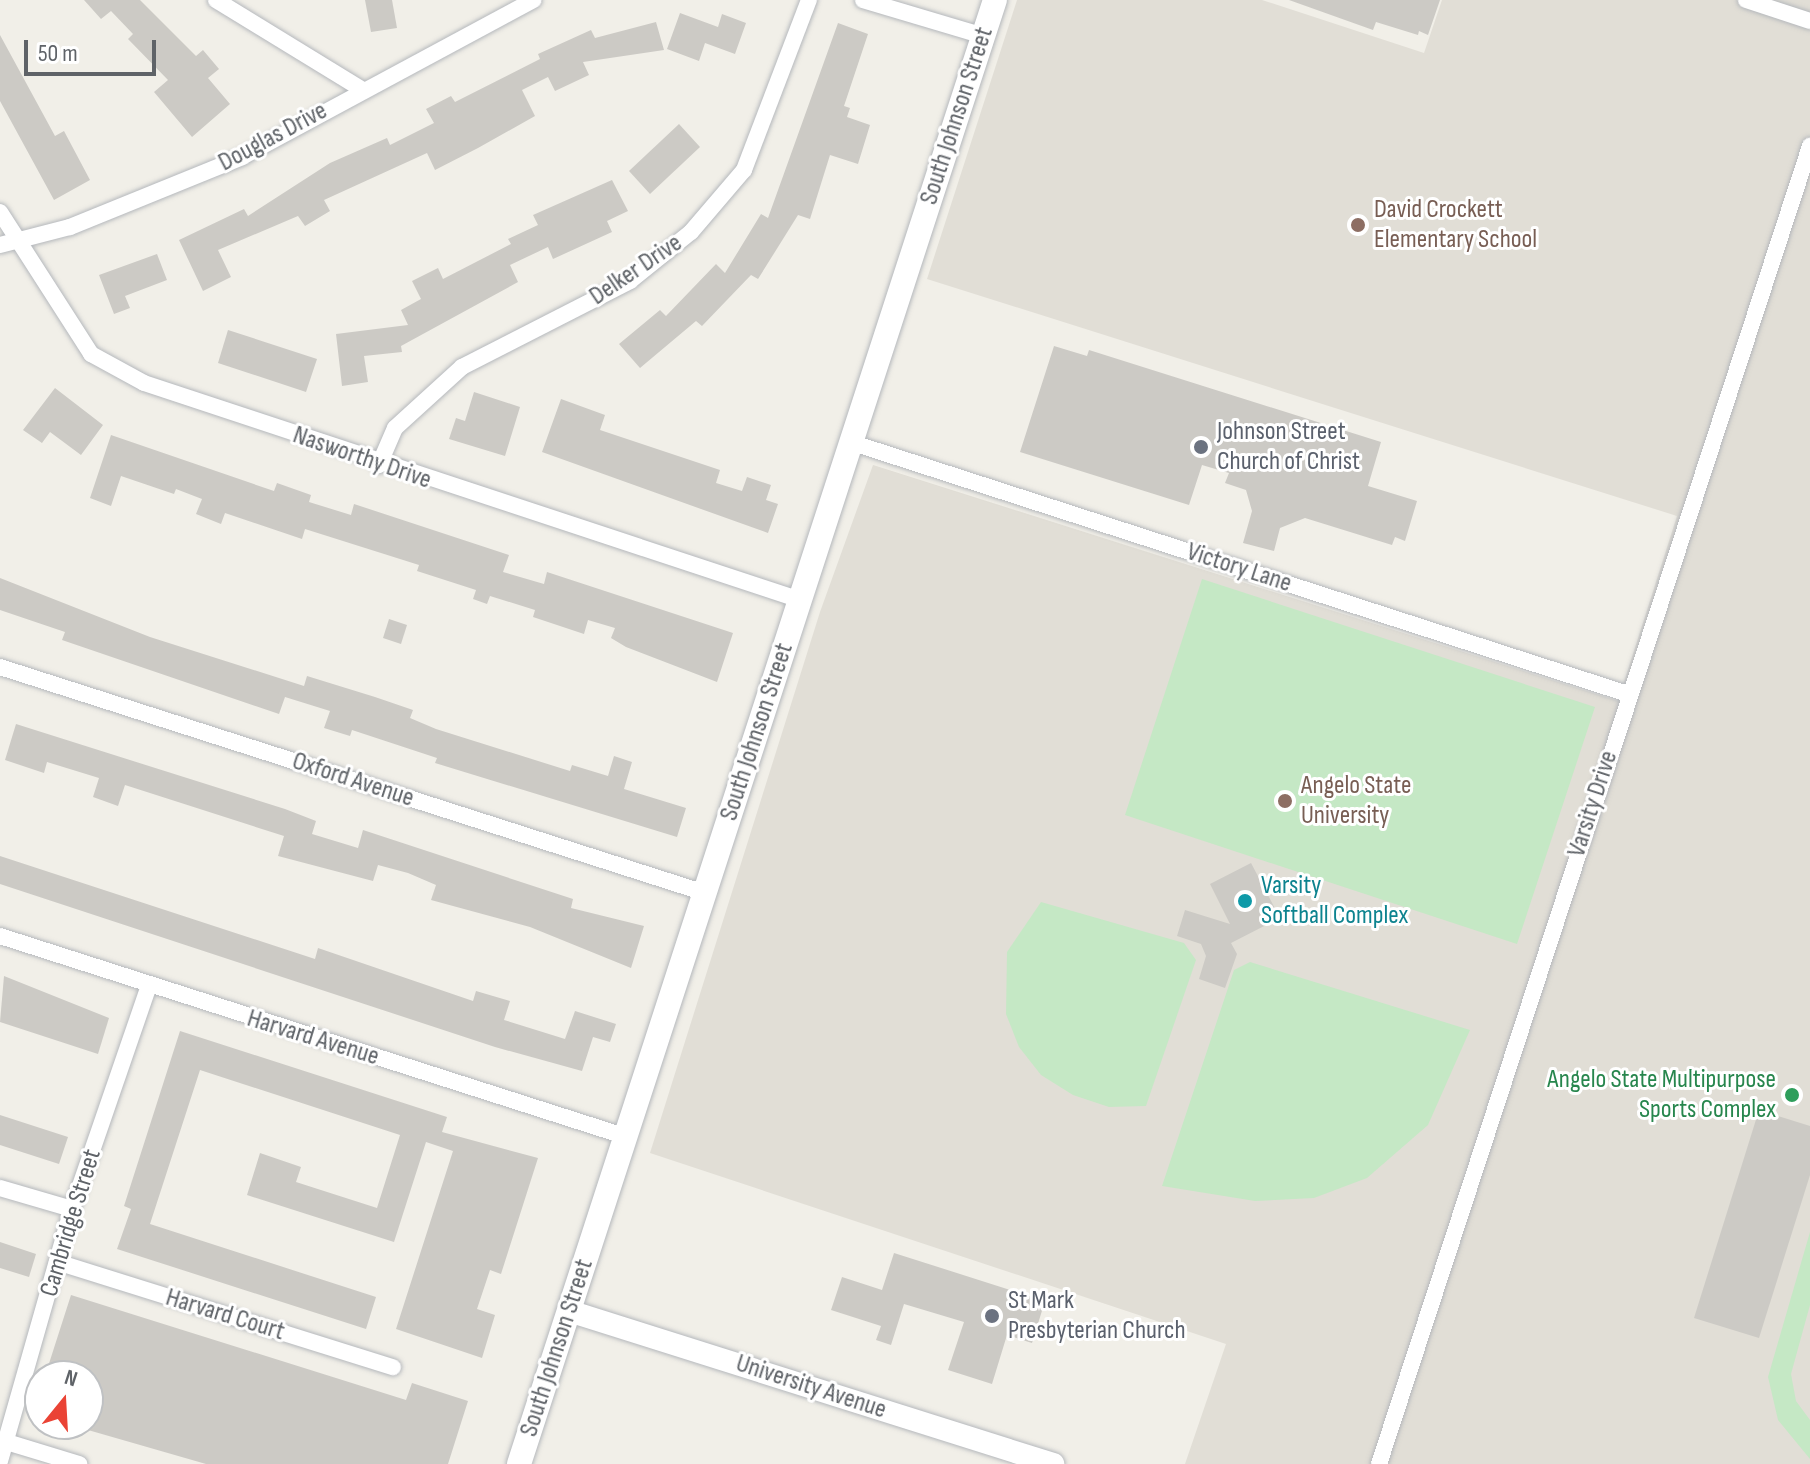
<!DOCTYPE html>
<style>
body{margin:0}
#map{position:relative;width:1810px;height:1464px;overflow:hidden;background:#f1efe8;font-family:"Sofia Sans Condensed",sans-serif}
div>[style]{position:absolute}
.education>*{inset:0;background:#e1ded6}
.green>*{inset:0;background:#c5e8c5}
.building>*{inset:0;background:#cccac5}
.roads{filter:drop-shadow(0 0 2px #b5b8bc) drop-shadow(0 0 2px #b5b8bc)}
.minor>*{height:16px;margin:-8px;padding:0 8px;transform-origin:8px;border-radius:8px;background:#fff}
.tertiary>*{height:22px;margin:-11px;padding:0 11px;transform-origin:11px;border-radius:11px;background:#fff}
.secondary>*{height:24px;margin:-12px;padding:0 12px;transform-origin:12px;border-radius:12px;background:#fff}
.dots>*{width:22px;height:22px;translate:-50% -50%;box-sizing:border-box;border:4px solid #fff;border-radius:50%}
span{translate:-50% -50%;white-space:nowrap;text-align:center;line-height:1.15;-webkit-text-stroke:6px #fff;paint-order:stroke}
.street-label{font-size:26px;color:#5f6368}
.education-label{font-size:26px;color:#785e54}
.left{translate:0 -50%;text-align:left}
.worship-label{font-size:26px;color:#5b616d}
.culture-label{font-size:26px;color:#0d838f}
.leisure-label{font-size:26px;color:#27864d}
.right{translate:-100% -50%;text-align:right}
.north{position:absolute;left:24px;top:1360px;width:80px;height:80px;box-sizing:border-box;background:#fff;border:2px solid #bfc1c3;border-radius:50%;rotate:18deg;font-size:22px;font-weight:700;line-height:32px;text-align:center;color:#5f6368}
.north::after{content:'';display:block;margin:auto;width:28px;height:36px;background:#ea4335;clip-path:polygon(50% 0,100% 100%,50% 72%,0 100%)}
.scale{position:absolute;left:24px;top:40px;width:132px;height:36px;box-sizing:border-box;border:4px solid #5f6368;border-top:0;padding-left:10px;font-size:24px;line-height:28px;white-space:nowrap;color:#5f6368;-webkit-text-stroke:6px #fff;paint-order:stroke}
</style>
<div id="map">
<div class="education">
<i style="clip-path:polygon(1017px 0,1262px 0,1424px 53px,1442px 0,1810px 0,1810px 1464px,1185px 1464px,1226px 1344px,650px 1153px,820px 612px,873px 465px,1618px 701px,1677px 516px,927px 279px)"></i>
</div>
<div class="green">
<i style="clip-path:polygon(1202px 579px,1595px 707px,1517px 944px,1125px 815px)"></i>
<i style="clip-path:polygon(1041px 902px,1184px 943px,1196px 960px,1146px 1106px,1109px 1107px,1073px 1095px,1041px 1075px,1019px 1047px,1006px 1014px,1007px 952px)"></i>
<i style="clip-path:polygon(1250px 962px,1470px 1030px,1428px 1125px,1367px 1178px,1314px 1198px,1255px 1201px,1162px 1186px,1234px 970px)"></i>
<i style="clip-path:polygon(1810px 1232px,1810px 1305px,1791px 1374px,1796px 1401px,1810px 1420px,1810px 1459px,1778px 1420px,1768px 1377px)"></i>
</div>
<div class="building">
<i style="clip-path:polygon(84px 0,140px 0,196px 56px,203px 50px,219px 69px,208px 78px,230px 104px,192px 137px,154px 92px,168px 80px,128px 39px,133px 34px,111px 11px,101px 19px)"></i>
<i style="clip-path:polygon(365px 0,392px 0,397px 28px,371px 32px)"></i>
<i style="clip-path:polygon(1289px 0,1440px 0,1428px 35px,1419px 31px,1418px 35px,1376px 22px,1373px 30px)"></i>
<i style="clip-path:polygon(680px 13px,718px 27px,722px 14px,746px 23px,735px 54px,705px 43px,699px 61px,667px 49px)"></i>
<i style="clip-path:polygon(656px 22px,664px 50px,583px 62px,589px 75px,555px 91px,548px 77px,522px 90px,535px 116px,478px 148px,435px 170px,427px 153px,324px 200px,330px 211px,305px 226px,298px 216px,218px 250px,231px 277px,203px 291px,179px 240px,244px 209px,248px 216px,330px 163px,387px 138px,390px 145px,434px 123px,426px 109px,451px 96px,455px 102px,540px 59px,538px 54px,591px 30px,595px 38px)"></i>
<i style="clip-path:polygon(838px 23px,868px 34px,844px 106px,850px 108px,847px 117px,870px 125px,858px 164px,830px 155px,810px 219px,798px 215px,758px 279px,751px 275px,702px 326px,696px 321px,640px 368px,619px 344px,660px 310px,666px 316px,716px 264px,725px 273px,761px 214px,768px 218px)"></i>
<i style="clip-path:polygon(0 35px,55px 136px,64px 131px,90px 180px,54px 200px,0 101px)"></i>
<i style="clip-path:polygon(679px 124px,700px 147px,650px 194px,629px 171px)"></i>
<i style="clip-path:polygon(612px 180px,628px 211px,607px 221px,612px 232px,553px 259px,548px 247px,510px 265px,518px 282px,401px 346px,402px 352px,364px 356px,368px 382px,342px 386px,336px 334px,408px 325px,401px 310px,421px 299px,412px 281px,438px 268px,443px 279px,511px 244px,508px 239px,538px 225px,533px 215px)"></i>
<i style="clip-path:polygon(157px 254px,167px 280px,125px 296px,130px 308px,114px 314px,99px 275px)"></i>
<i style="clip-path:polygon(228px 330px,317px 359px,306px 392px,218px 363px)"></i>
<i style="clip-path:polygon(1054px 346px,1087px 356px,1089px 350px,1381px 442px,1368px 486px,1417px 501px,1405px 541px,1395px 537px,1392px 545px,1305px 518px,1280px 528px,1274px 551px,1243px 543px,1252px 511px,1246px 490px,1225px 483px,1229px 473px,1202px 465px,1189px 505px,1020px 452px)"></i>
<i style="clip-path:polygon(55px 388px,103px 425px,81px 455px,50px 432px,42px 443px,23px 430px)"></i>
<i style="clip-path:polygon(474px 392px,520px 407px,505px 456px,449px 439px,456px 418px,465px 421px)"></i>
<i style="clip-path:polygon(561px 399px,605px 415px,600px 430px,720px 470px,716px 483px,742px 491px,747px 477px,771px 485px,766px 500px,778px 504px,768px 533px,542px 452px)"></i>
<i style="clip-path:polygon(111px 435px,274px 491px,277px 483px,311px 495px,309px 502px,351px 515px,354px 504px,509px 555px,503px 572px,544px 584px,547px 572px,733px 633px,717px 682px,626px 647px,611px 638px,615px 628px,588px 620px,584px 634px,533px 617px,535px 610px,490px 596px,487px 604px,473px 599px,476px 590px,417px 571px,419px 565px,305px 529px,302px 539px,225px 513px,221px 524px,196px 514px,202px 499px,176px 489px,174px 494px,121px 476px,111px 506px,90px 498px)"></i>
<i style="clip-path:polygon(0 578px,150px 637px,304px 686px,307px 676px,375px 697px,413px 710px,410px 718px,436px 729px,570px 771px,572px 765px,608px 776px,614px 756px,632px 762px,624px 789px,686px 808px,677px 837px,435px 763px,437px 758px,352px 730px,350px 736px,324px 728px,330px 711px,285px 697px,279px 714px,62px 640px,65px 632px,0 610px)"></i>
<i style="clip-path:polygon(389px 619px,407px 625px,401px 644px,383px 638px)"></i>
<i style="clip-path:polygon(16px 724px,285px 809px,316px 821px,312px 834px,358px 848px,363px 830px,573px 899px,571px 908px,644px 926px,631px 968px,530px 927px,431px 900px,436px 885px,408px 873px,378px 865px,373px 881px,278px 856px,284px 836px,125px 785px,118px 806px,93px 797px,99px 778px,47px 762px,44px 773px,5px 760px)"></i>
<i style="clip-path:polygon(0 856px,315px 959px,318px 948px,473px 1001px,476px 991px,510px 1001px,504px 1020px,565px 1039px,575px 1011px,616px 1024px,610px 1042px,593px 1037px,582px 1071px,495px 1047px,0 884px)"></i>
<i style="clip-path:polygon(1251px 863px,1280px 918px,1231px 943px,1237px 954px,1225px 988px,1199px 979px,1206px 956px,1201px 944px,1177px 936px,1185px 910px,1230px 924px,1210px 884px)"></i>
<i style="clip-path:polygon(4px 976px,109px 1018px,98px 1054px,0 1022px)"></i>
<i style="clip-path:polygon(180px 1031px,447px 1117px,442px 1132px,538px 1158px,501px 1274px,490px 1270px,477px 1309px,495px 1315px,482px 1358px,396px 1329px,453px 1151px,426px 1142px,394px 1242px,247px 1195px,260px 1153px,301px 1167px,296px 1182px,377px 1208px,400px 1135px,200px 1070px,150px 1224px,376px 1297px,366px 1329px,117px 1249px,131px 1209px,124px 1206px)"></i>
<i style="clip-path:polygon(1759px 1110px,1810px 1126px,1810px 1175px,1759px 1338px,1694px 1318px)"></i>
<i style="clip-path:polygon(0 1115px,68px 1137px,59px 1164px,0 1145px)"></i>
<i style="clip-path:polygon(0 1242px,36px 1254px,29px 1277px,0 1268px)"></i>
<i style="clip-path:polygon(894px 1253px,1045px 1301px,1032px 1343px,1007px 1335px,992px 1384px,948px 1370px,964px 1322px,904px 1304px,891px 1345px,876px 1340px,881px 1326px,831px 1310px,842px 1277px,882px 1290px)"></i>
<i style="clip-path:polygon(71px 1295px,406px 1400px,412px 1383px,468px 1401px,448px 1464px,206px 1464px,88px 1430px,88px 1376px,45px 1376px)"></i>
</div>
<div class="roads">
<div class="minor">
<i style="left:216px;top:0;width:170px;rotate:31.5deg"></i>
<i style="left:863px;top:0;width:126px;rotate:16.6deg"></i>
<i style="left:1746px;top:0;width:67px;rotate:18.2deg"></i>
<i style="left:0;top:212px;width:169px;rotate:57.3deg"></i>
<i style="left:91px;top:354px;width:60px;rotate:28.7deg"></i>
<i style="left:144px;top:383px;width:691px;rotate:18.3deg"></i>
<i style="left:0;top:245px;width:72px;rotate:-14.4deg"></i>
<i style="left:70px;top:227px;width:186px;rotate:-22.1deg"></i>
<i style="left:242px;top:157px;width:331px;rotate:-28.3deg"></i>
<i style="left:850px;top:442px;width:818px;rotate:17.95deg"></i>
<i style="left:379px;top:465px;width:40px;rotate:-66.6deg"></i>
<i style="left:395px;top:428px;width:91px;rotate:-42.3deg"></i>
<i style="left:462px;top:367px;width:189px;rotate:-27.1deg"></i>
<i style="left:630px;top:281px;width:78px;rotate:-38.8deg"></i>
<i style="left:691px;top:232px;width:82px;rotate:-49.5deg"></i>
<i style="left:744px;top:170px;width:182px;rotate:-69.1deg"></i>
<i style="left:0;top:667px;width:740px;rotate:17.77deg"></i>
<i style="left:0;top:936px;width:658px;rotate:17.77deg"></i>
<i style="left:0;top:1188px;width:75px;rotate:16.3deg"></i>
<i style="left:57px;top:1262px;width:352px;rotate:17.4deg"></i>
<i style="left:0;top:1440px;width:83px;rotate:16.9deg"></i>
<i style="left:0;top:1461px;width:262px;rotate:-74.1deg"></i>
<i style="left:72px;top:1209px;width:236px;rotate:-71deg"></i>
<i style="left:1379px;top:1464px;width:1387px;rotate:-71.89deg"></i>
</div>
<div class="tertiary">
<i style="left:569px;top:1311px;width:508px;rotate:17.54deg"></i>
</div>
<div class="secondary">
<i style="left:519px;top:1464px;width:1539px;rotate:-71.99deg"></i>
</div>
</div>
<div class="dots">
<i style="left:1358px;top:225px;background:#8d6e63"></i>
<i style="left:1201px;top:447px;background:#6b7280"></i>
<i style="left:1285px;top:801px;background:#8d6e63"></i>
<i style="left:1245px;top:901px;background:#0f9aa8"></i>
<i style="left:1792px;top:1095px;background:#2e9e5b"></i>
<i style="left:992px;top:1316px;background:#6b7280"></i>
</div>
<div class="street-label">
<span style="left:957px;top:116px;rotate:-72deg">South Johnson Street</span>
<span style="left:273px;top:137px;rotate:-28deg">Douglas Drive</span>
<span style="left:636px;top:270px;rotate:-34deg">Delker Drive</span>
<span style="left:362px;top:458px;rotate:19deg">Nasworthy Drive</span>
<span style="left:1239px;top:568px;rotate:18deg">Victory Lane</span>
<span style="left:757px;top:732px;rotate:-72deg">South Johnson Street</span>
<span style="left:353px;top:780px;rotate:18deg">Oxford Avenue</span>
<span style="left:1593px;top:804px;rotate:-72deg">Varsity Drive</span>
<span style="left:313px;top:1038px;rotate:17deg">Harvard Avenue</span>
<span style="left:71px;top:1223px;rotate:-73deg">Cambridge Street</span>
<span style="left:225px;top:1315px;rotate:17deg">Harvard Court</span>
<span style="left:557px;top:1348px;rotate:-72deg">South Johnson Street</span>
<span style="left:811px;top:1387px;rotate:18deg">University Avenue</span>
</div>
<div class="education-label">
<span class="left" style="left:1374px;top:225px">David Crockett<br>Elementary School</span>
<span class="left" style="left:1301px;top:801px">Angelo State<br>University</span>
</div>
<div class="worship-label">
<span class="left" style="left:1217px;top:447px">Johnson Street<br>Church of Christ</span>
<span class="left" style="left:1008px;top:1316px">St Mark<br>Presbyterian Church</span>
</div>
<div class="culture-label">
<span class="left" style="left:1261px;top:901px">Varsity<br>Softball Complex</span>
</div>
<div class="leisure-label">
<span class="right" style="left:1776px;top:1095px">Angelo State Multipurpose<br>Sports Complex</span>
</div>
<div class="north">N</div>
<div class="scale">50 m</div>
</div>
